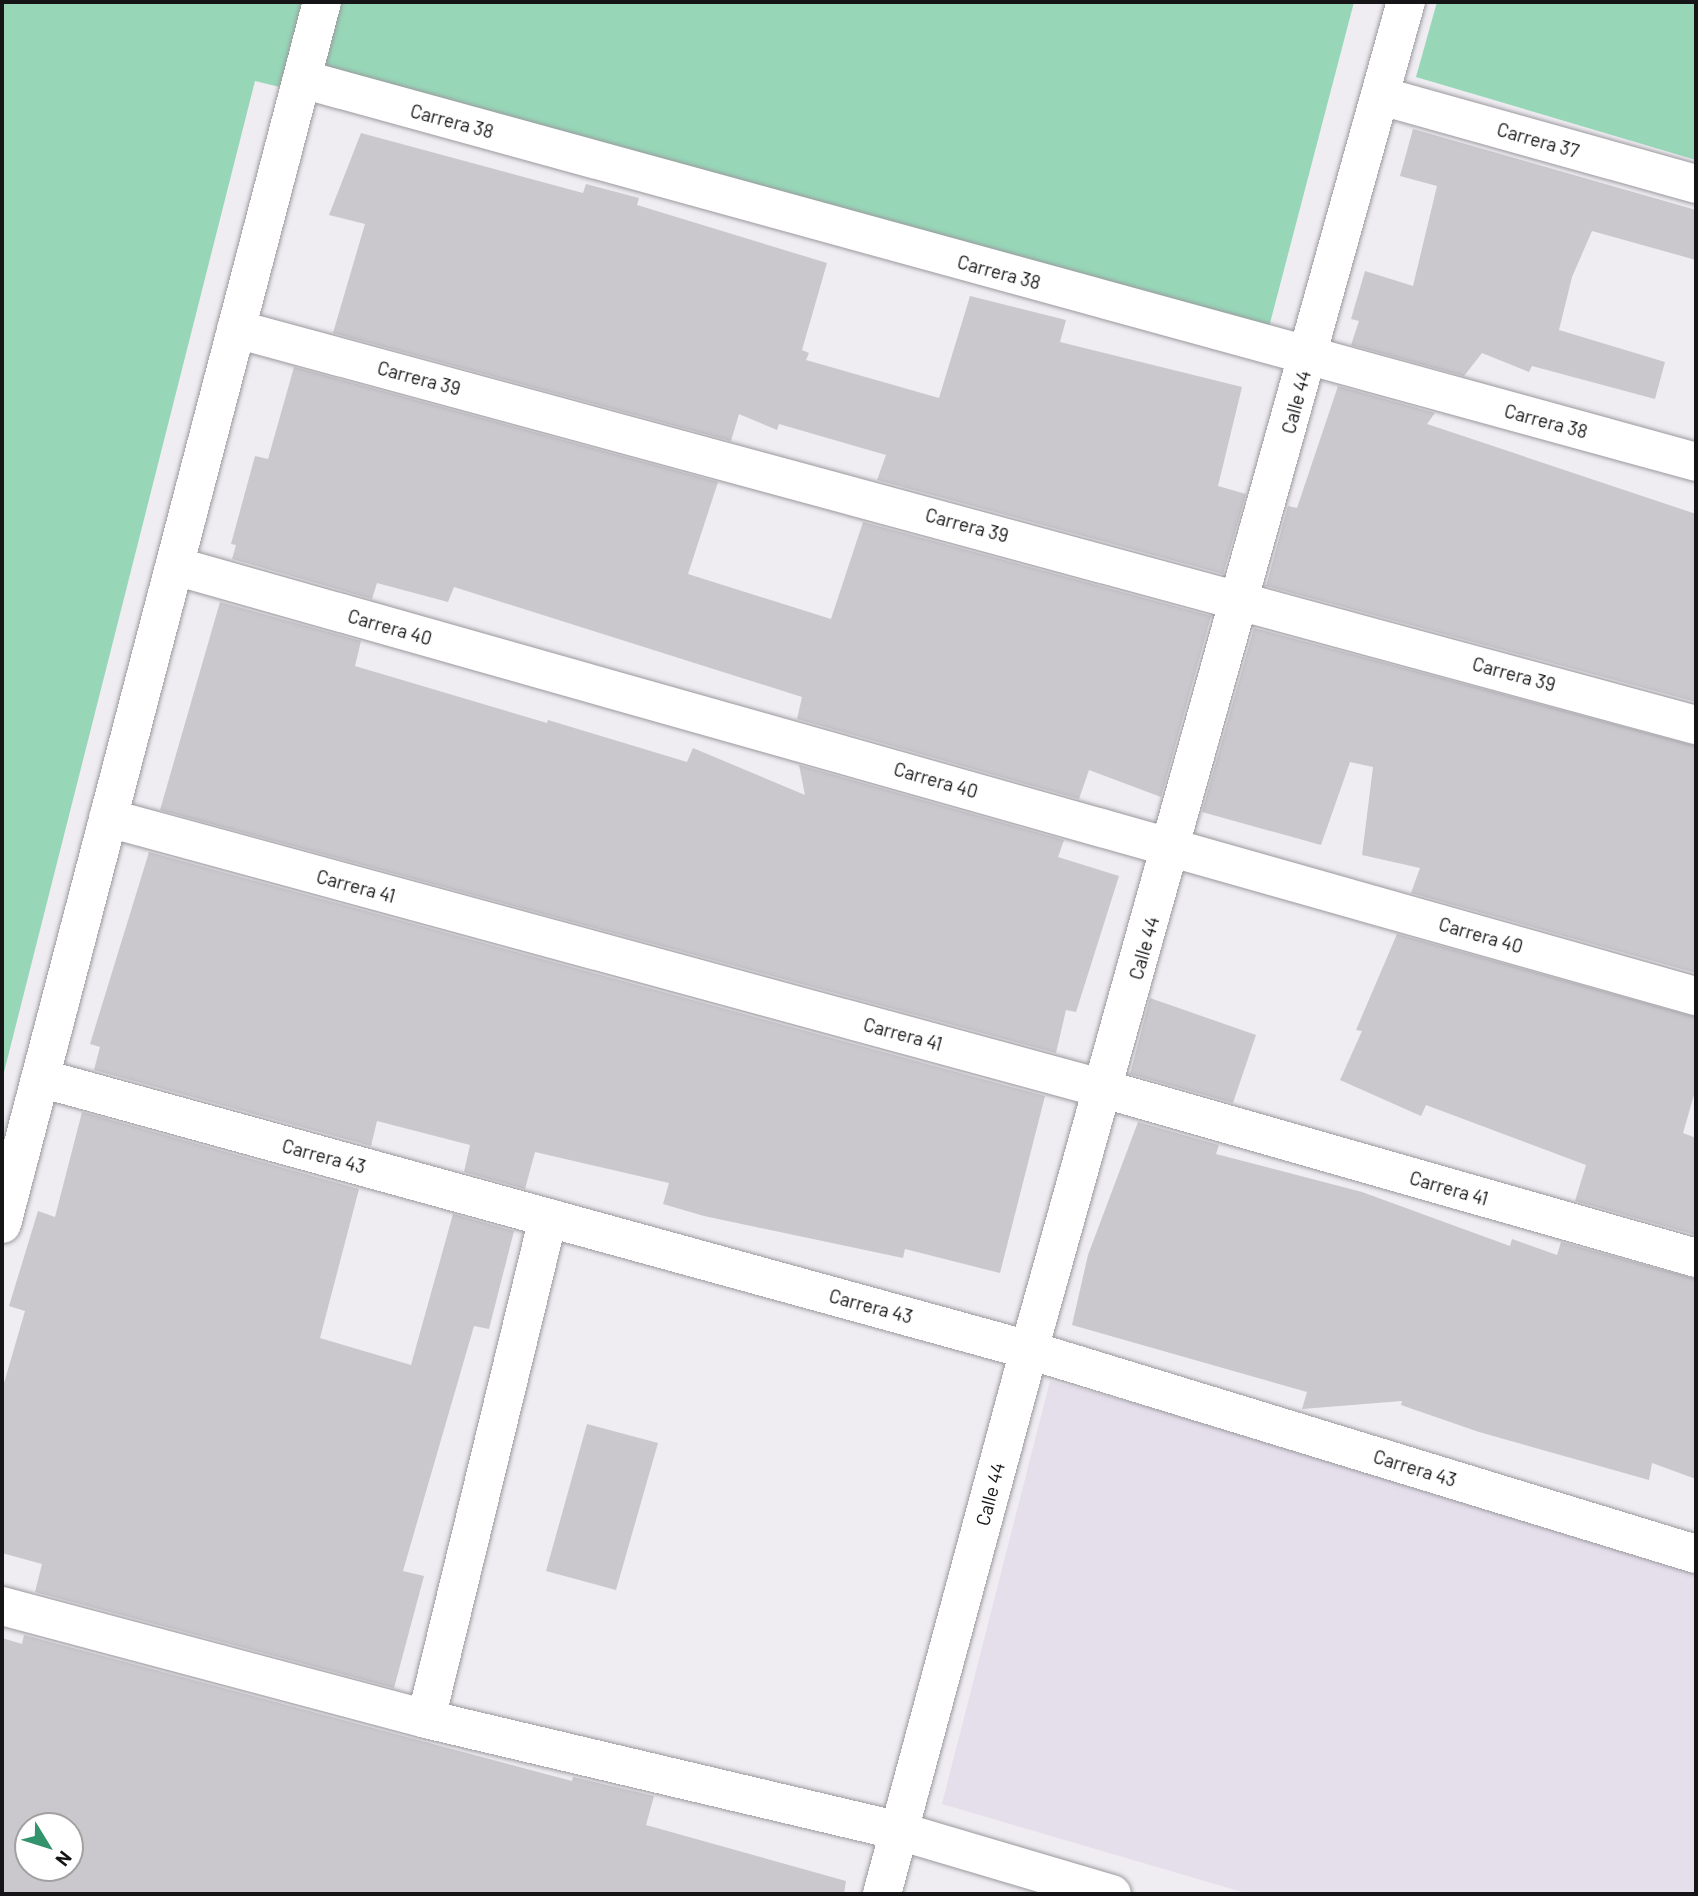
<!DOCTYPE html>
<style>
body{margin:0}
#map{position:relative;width:1698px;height:1896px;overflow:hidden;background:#efecf2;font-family:Barlow,sans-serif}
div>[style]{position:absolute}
.built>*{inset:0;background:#e5dfec}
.green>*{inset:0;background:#97d7b8}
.building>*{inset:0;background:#cac8cd}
.roads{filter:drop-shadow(0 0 2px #9b999e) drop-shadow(0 0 2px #9b999e)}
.minor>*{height:38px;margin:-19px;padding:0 19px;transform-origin:19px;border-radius:19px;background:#fff}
span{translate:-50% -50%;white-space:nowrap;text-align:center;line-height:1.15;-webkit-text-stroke:6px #fff;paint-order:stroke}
.street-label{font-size:19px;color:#151416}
.frame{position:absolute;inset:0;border:4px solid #151416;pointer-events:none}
.north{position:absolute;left:14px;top:1812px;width:70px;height:70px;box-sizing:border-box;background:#fff;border:2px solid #a1a1a2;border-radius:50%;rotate:128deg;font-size:19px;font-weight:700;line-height:28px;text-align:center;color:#151416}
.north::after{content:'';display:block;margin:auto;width:24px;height:32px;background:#33936d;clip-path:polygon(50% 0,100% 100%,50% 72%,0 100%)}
</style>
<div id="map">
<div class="built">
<i style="clip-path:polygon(1050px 1381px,1696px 1549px,1696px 1894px,1249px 1894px,942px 1804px)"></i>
</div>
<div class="green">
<i style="clip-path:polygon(2px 2px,1354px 2px,1269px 327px,255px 81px,2px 1080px)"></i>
<i style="clip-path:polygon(1437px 2px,1696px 2px,1696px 160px,1416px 77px)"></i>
</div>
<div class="building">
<i style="clip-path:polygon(1413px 129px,1696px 210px,1696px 260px,1592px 231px,1572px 277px,1559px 330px,1665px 362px,1655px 399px,1532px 366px,1529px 372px,1482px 353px,1464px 376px,1351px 345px,1359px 321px,1351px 319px,1365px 271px,1413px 286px,1437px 186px,1400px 176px)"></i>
<i style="clip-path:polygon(361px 133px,583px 193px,586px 184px,639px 198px,637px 205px,827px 263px,802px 350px,809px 353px,806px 360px,939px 398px,970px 296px,1066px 320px,1060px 342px,1242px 387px,1218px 486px,1246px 494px,1223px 574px,877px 480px,886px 455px,779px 424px,777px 430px,739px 414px,731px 441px,333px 333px,365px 224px,329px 215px)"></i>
<i style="clip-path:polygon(294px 367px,718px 482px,688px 574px,831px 619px,863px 522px,1211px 616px,1161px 797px,1089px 770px,1079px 799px,797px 719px,802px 697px,454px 587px,448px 602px,377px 583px,372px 599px,232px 559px,236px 545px,231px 544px,255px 456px,268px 459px)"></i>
<i style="clip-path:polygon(1338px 386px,1435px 413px,1427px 424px,1696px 514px,1696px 702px,1266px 586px,1288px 506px,1297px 508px)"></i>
<i style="clip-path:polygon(220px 602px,361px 641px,355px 666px,547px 723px,548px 720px,687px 762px,693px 748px,805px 795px,799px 765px,1064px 840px,1058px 857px,1119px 876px,1076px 1012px,1066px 1010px,1056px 1053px,160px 810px)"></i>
<i style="clip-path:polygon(1254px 628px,1696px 746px,1696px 973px,1411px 893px,1420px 868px,1362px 855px,1373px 767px,1350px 762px,1321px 845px,1202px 812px)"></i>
<i style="clip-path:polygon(149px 852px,1045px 1096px,1000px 1273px,905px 1249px,903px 1258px,704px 1216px,663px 1204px,669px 1183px,535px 1152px,525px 1189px,464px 1172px,470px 1145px,377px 1121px,371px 1146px,94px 1070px,100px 1047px,90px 1044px)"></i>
<i style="clip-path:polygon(1397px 934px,1696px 1017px,1696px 1088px,1683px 1133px,1696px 1138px,1696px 1235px,1575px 1201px,1586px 1165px,1426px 1105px,1421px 1116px,1340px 1080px,1362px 1031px,1356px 1030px)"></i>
<i style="clip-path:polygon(1150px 998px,1256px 1035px,1233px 1103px,1130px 1074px)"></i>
<i style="clip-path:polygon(82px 1112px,359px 1189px,320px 1338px,411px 1365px,453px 1214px,514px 1231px,489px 1329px,474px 1326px,403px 1571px,424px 1576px,394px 1688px,35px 1592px,42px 1564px,2px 1553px,2px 1390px,25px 1311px,9px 1306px,38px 1211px,55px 1217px)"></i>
<i style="clip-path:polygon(1138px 1122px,1219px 1145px,1216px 1154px,1362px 1192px,1510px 1246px,1512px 1239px,1557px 1255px,1561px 1242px,1696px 1279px,1696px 1479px,1652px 1463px,1649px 1480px,1479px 1432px,1401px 1405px,1402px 1401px,1302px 1409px,1307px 1392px,1072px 1325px,1088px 1255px)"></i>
<i style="clip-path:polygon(587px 1424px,658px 1443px,616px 1590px,546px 1571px)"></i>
<i style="clip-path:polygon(evenodd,24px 1635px,572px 1781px,573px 1777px,654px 1796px,646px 1825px,846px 1881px,844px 1894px,2px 1894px,2px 1638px,22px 1644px,24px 1635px,28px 1826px,70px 1826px,70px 1868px,28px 1868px,28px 1826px)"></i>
</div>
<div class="roads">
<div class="minor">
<i style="left:302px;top:79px;width:1446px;rotate:15.36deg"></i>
<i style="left:1381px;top:96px;width:327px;rotate:15.6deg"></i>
<i style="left:236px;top:329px;width:1513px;rotate:15.18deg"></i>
<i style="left:175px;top:566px;width:1581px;rotate:15.79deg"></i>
<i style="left:108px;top:818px;width:1032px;rotate:15.22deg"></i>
<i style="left:1104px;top:1089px;width:616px;rotate:15.93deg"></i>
<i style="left:40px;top:1078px;width:1026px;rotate:15.38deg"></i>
<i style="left:1029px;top:1350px;width:697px;rotate:17.01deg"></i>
<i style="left:2px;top:1224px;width:1263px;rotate:-75.33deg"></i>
<i style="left:2px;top:1606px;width:439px;rotate:14.9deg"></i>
<i style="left:426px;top:1719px;width:486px;rotate:13.3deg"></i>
<i style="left:899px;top:1831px;width:222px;rotate:16.5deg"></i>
<i style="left:426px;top:1719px;width:516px;rotate:-76.31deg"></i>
<i style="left:882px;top:1894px;width:564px;rotate:-74.88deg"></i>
<i style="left:1029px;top:1350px;width:1400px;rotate:-74.38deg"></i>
</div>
</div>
<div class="street-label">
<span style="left:452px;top:121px;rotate:15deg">Carrera 38</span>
<span style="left:1538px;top:140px;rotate:16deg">Carrera 37</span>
<span style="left:999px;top:272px;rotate:15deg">Carrera 38</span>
<span style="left:419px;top:378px;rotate:15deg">Carrera 39</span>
<span style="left:1296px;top:402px;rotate:-75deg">Calle 44</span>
<span style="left:1546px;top:421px;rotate:15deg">Carrera 38</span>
<span style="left:967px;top:525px;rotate:15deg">Carrera 39</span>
<span style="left:390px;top:627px;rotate:16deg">Carrera 40</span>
<span style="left:1514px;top:674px;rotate:15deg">Carrera 39</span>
<span style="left:936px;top:780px;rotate:16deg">Carrera 40</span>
<span style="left:356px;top:886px;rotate:15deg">Carrera 41</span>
<span style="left:1481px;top:935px;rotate:16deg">Carrera 40</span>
<span style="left:1144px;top:948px;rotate:-74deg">Calle 44</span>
<span style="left:903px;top:1034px;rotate:15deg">Carrera 41</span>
<span style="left:324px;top:1156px;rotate:15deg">Carrera 43</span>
<span style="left:1449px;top:1188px;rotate:16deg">Carrera 41</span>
<span style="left:871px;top:1306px;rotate:15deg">Carrera 43</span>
<span style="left:1415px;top:1468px;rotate:17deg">Carrera 43</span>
<span style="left:990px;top:1494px;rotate:-75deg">Calle 44</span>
</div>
<div class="frame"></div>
<div class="north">N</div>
</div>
